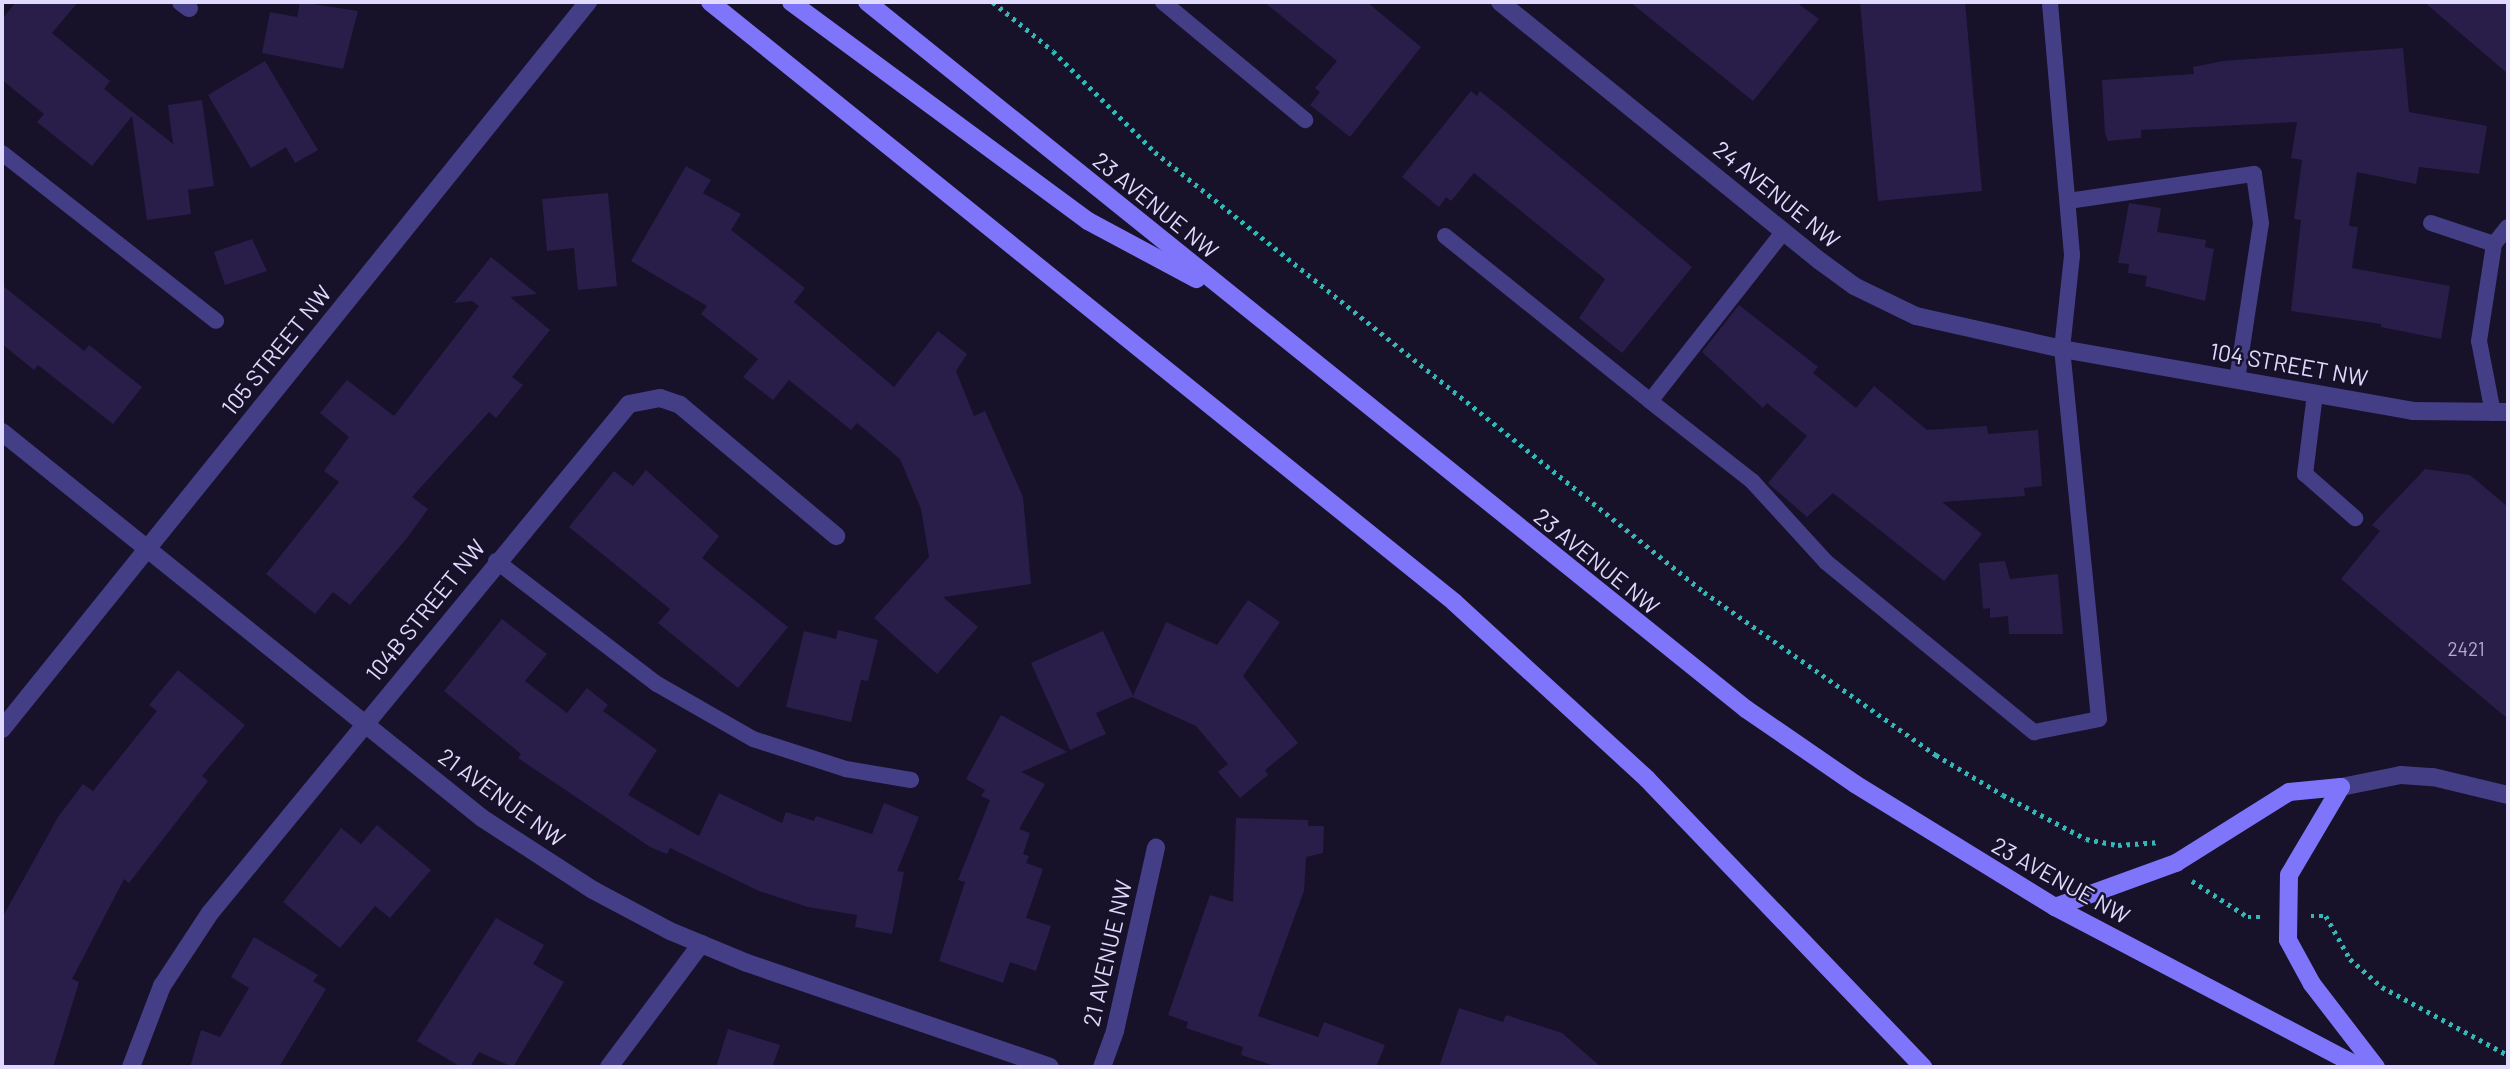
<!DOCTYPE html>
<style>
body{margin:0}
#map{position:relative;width:2510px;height:1069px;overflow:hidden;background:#171129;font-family:Barlow,sans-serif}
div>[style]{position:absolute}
.building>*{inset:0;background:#291e49}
.path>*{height:4.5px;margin-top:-2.25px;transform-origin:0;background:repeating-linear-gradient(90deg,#34b8b7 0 3.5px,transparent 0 8.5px)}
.service>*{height:16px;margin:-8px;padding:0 8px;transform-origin:8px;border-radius:8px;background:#443e86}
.minor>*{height:18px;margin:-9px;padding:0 9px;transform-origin:9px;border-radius:9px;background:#443e86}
.tertiary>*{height:18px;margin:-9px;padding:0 9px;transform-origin:9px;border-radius:9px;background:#443e86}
.secondary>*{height:18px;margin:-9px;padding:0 9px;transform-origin:9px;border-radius:9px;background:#7f75fb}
span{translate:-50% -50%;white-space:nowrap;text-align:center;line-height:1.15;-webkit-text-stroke:5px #171129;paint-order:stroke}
.number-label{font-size:19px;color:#b2acd1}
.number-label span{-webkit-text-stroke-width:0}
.street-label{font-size:23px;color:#e0dbfe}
.frame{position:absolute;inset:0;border:4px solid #e0dbfe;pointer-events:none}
</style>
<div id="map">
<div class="building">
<i style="clip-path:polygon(16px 2px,78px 2px,52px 33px,110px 81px,104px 89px,173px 144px,168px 105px,202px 100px,214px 186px,188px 190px,191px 214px,147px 220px,132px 116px,92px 166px,37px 122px,44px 114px,2px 80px,2px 19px)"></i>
<i style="clip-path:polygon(300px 2px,358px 11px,343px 69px,262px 53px,270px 12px,297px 17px)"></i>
<i style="clip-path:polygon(1264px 2px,1367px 2px,1421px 47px,1350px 137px,1310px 105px,1320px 92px,1315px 88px,1337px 61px)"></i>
<i style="clip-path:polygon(1630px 2px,1796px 2px,1819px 19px,1753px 101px)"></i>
<i style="clip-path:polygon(1860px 2px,1965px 2px,1982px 191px,1878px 201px)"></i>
<i style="clip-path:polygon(2424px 2px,2508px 2px,2508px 74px)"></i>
<i style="clip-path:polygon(2403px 48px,2409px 112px,2487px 126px,2479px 174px,2419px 167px,2416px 184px,2357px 172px,2349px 226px,2358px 227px,2352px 268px,2450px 286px,2441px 339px,2381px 327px,2381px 324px,2291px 311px,2301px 220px,2294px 219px,2302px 160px,2291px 158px,2297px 122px,2141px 130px,2141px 138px,2108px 141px,2105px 133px,2102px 80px,2194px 74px,2193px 67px,2223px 61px)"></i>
<i style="clip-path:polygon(265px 61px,318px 150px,295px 163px,286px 147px,251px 168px,208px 95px)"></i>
<i style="clip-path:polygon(1471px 91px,1477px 96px,1480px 91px,1512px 117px,1692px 267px,1622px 353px,1579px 318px,1605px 279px,1474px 173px,1451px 201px,1446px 197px,1439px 207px,1402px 177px)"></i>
<i style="clip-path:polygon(686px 166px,711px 180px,703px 193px,741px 214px,731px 230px,805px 288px,794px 302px,894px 387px,938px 331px,967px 354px,956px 371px,974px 416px,985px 411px,1023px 497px,1031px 584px,943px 597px,978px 627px,937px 674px,874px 618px,929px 557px,921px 509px,900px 459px,857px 423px,851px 430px,789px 380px,773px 400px,743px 377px,758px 359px,701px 314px,707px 306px,631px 261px)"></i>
<i style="clip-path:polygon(608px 193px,617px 286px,578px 290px,574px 248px,547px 251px,542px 199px)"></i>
<i style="clip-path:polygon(2129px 203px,2161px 208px,2157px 232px,2206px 240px,2205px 247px,2214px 249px,2205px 301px,2145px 286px,2147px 276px,2128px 273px,2129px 264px,2118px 263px)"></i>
<i style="clip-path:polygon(252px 239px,267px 271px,225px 285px,214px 252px)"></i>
<i style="clip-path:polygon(491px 257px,537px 294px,510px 297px,550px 330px,512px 377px,523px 385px,496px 418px,489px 412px,412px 497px,428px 509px,407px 538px,350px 605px,333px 592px,315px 614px,266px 574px,339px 482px,324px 471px,349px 437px,320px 413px,347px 380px,394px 416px,479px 306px,472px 301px,454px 303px)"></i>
<i style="clip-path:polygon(2px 285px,84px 351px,89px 345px,142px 387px,113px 424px,38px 365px,34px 370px,2px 344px)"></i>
<i style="clip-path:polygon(1739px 305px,1818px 367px,1813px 373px,1856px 408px,1874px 386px,1927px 430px,1987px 426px,1988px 434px,2038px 430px,2042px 486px,2024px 488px,2025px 496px,1942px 502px,1982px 534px,1944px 581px,1833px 493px,1807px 517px,1768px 483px,1807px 436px,1767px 403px,1763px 408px,1702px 352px)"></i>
<i style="clip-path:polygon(2425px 469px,2470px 475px,2508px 507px,2508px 719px,2341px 579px,2380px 531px,2372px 525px)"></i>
<i style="clip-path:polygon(646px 470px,719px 536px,702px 558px,788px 627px,738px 688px,658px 623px,670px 609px,569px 527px,614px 471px,633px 486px)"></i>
<i style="clip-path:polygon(2005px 561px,2010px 579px,2058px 574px,2063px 634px,2009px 634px,2008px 616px,1990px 618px,1990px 608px,1983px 609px,1979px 563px)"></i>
<i style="clip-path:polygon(1248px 600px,1280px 622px,1243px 676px,1298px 743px,1265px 770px,1268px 775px,1240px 798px,1218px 772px,1228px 764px,1196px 726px,1132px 697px,1096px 713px,1106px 734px,1070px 750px,1031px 663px,1103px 631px,1133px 696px,1166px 622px,1217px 645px)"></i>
<i style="clip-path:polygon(502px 619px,547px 654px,525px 681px,567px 713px,587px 688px,608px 705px,603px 711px,657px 750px,628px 795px,699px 836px,719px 793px,782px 823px,786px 812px,814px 821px,816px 816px,872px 834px,884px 803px,919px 817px,897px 871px,904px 872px,892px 934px,855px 927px,857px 915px,808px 907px,759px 891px,670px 848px,667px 854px,650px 847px,518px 758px,521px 754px,444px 691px)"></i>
<i style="clip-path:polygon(838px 630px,878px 640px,868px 681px,861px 680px,851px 722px,786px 707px,804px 631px,836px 639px)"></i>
<i style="clip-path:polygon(178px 670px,245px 725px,202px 776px,208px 781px,129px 883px,124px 879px,72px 979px,79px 982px,53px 1067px,2px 1067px,2px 918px,58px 817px,83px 784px,93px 791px,157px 711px,149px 705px)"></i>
<i style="clip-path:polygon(1001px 715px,1067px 752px,1021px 772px,1045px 784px,1019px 829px,1030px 833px,1023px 854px,1029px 856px,1026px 863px,1043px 869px,1026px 918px,1051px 926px,1036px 971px,1010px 962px,1003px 983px,939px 961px,965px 882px,958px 880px,990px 800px,981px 796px,985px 790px,966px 779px)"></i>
<i style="clip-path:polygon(1236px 818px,1308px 820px,1308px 826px,1324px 826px,1323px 853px,1306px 857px,1304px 891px,1258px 1016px,1318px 1037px,1324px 1022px,1385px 1045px,1376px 1067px,1278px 1067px,1241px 1055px,1243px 1047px,1186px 1028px,1188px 1022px,1168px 1015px,1210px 895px,1233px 902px)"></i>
<i style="clip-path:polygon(377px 825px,431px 870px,390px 918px,375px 906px,340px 948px,283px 902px,341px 828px,361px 844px)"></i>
<i style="clip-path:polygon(496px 918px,544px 945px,533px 964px,564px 982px,513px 1067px,479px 1052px,470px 1067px,461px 1067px,417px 1041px)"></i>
<i style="clip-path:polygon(254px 937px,318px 975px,313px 981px,326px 989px,279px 1067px,190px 1067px,201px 1030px,220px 1037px,249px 988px,231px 977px)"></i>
<i style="clip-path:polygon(1459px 1008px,1503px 1022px,1506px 1015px,1562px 1033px,1601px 1067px,1439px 1067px)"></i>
<i style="clip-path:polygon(728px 1029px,780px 1045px,772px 1067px,716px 1067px)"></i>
</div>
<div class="path">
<i style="left:993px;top:2px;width:77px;rotate:39.2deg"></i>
<i style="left:1053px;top:51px;width:144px;rotate:44.7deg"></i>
<i style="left:1155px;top:152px;width:704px;rotate:38.71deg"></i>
<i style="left:1704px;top:592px;width:284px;rotate:35.1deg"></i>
<i style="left:1936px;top:755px;width:78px;rotate:30.8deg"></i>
<i style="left:2003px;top:795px;width:94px;rotate:27.9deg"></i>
<i style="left:2086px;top:839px;width:33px;rotate:11deg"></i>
<i style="left:2118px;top:845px;width:39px;rotate:-4deg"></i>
<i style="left:2192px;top:881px;width:67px;rotate:32.7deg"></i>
<i style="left:2248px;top:917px;width:16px"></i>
<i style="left:2311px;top:916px;width:15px"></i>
<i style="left:2326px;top:916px;width:49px;rotate:60.8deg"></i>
<i style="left:2350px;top:959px;width:43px;rotate:41.2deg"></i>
<i style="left:2382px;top:987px;width:143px;rotate:28.4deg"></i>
</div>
<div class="service">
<i style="left:1163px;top:2px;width:185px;rotate:39.7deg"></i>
<i style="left:2px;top:153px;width:272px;rotate:38.1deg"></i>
<i style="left:2068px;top:201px;width:188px;rotate:-8.3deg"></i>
<i style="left:2254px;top:174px;width:49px;rotate:81.9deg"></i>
<i style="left:2261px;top:223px;width:159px;rotate:98.7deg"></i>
<i style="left:2431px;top:223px;width:66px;rotate:18.4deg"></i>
<i style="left:1784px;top:231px;width:216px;rotate:128.2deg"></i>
<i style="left:1650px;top:401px;width:130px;rotate:38.1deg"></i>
<i style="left:1752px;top:481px;width:110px;rotate:47.6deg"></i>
<i style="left:1826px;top:562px;width:269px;rotate:39.3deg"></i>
<i style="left:2034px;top:732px;width:66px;rotate:-11.3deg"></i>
<i style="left:2099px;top:719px;width:372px;rotate:-95.7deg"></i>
<i style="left:2062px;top:349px;width:95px;rotate:-83.9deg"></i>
<i style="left:2072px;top:255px;width:254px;rotate:-95deg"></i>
<i style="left:1445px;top:236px;width:263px;rotate:38.8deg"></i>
<i style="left:2315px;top:394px;width:81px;rotate:97.1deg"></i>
<i style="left:2305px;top:474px;width:67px;rotate:41.3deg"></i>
<i style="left:2493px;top:413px;width:73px;rotate:-101deg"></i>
<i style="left:2479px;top:341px;width:98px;rotate:-81.2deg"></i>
<i style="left:2494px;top:244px;width:22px;rotate:-51deg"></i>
<i style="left:496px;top:561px;width:203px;rotate:37.4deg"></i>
<i style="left:657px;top:684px;width:111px;rotate:29.8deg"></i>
<i style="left:753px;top:739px;width:98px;rotate:17.9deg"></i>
<i style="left:846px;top:769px;width:66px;rotate:9.6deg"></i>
</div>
<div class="minor">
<i style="left:181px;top:2px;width:10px;rotate:37deg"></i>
<i style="left:1500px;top:2px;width:412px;rotate:39deg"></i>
<i style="left:1820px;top:261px;width:42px;rotate:36.3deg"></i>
<i style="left:1854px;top:286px;width:69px;rotate:25.8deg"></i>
<i style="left:1916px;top:316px;width:150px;rotate:12.7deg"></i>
<i style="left:2062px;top:349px;width:355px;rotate:10deg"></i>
<i style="left:2412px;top:411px;width:96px;rotate:0.6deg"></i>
<i style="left:2341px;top:787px;width:61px;rotate:-11.3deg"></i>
<i style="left:2401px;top:775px;width:32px;rotate:4deg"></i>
<i style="left:2433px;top:777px;width:77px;rotate:13.5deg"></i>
<i style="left:131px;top:1067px;width:87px;rotate:-69.1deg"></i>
<i style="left:162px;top:986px;width:87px;rotate:-56.7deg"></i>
<i style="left:210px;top:913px;width:659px;rotate:-50.54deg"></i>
<i style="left:629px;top:404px;width:32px;rotate:-11deg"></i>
<i style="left:660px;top:398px;width:21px;rotate:19deg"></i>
<i style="left:680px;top:405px;width:204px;rotate:40deg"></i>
<i style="left:609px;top:1067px;width:154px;rotate:-53.2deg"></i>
<i style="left:1102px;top:1067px;width:38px;rotate:-70deg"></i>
<i style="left:1115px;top:1031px;width:188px;rotate:-77.4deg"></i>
</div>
<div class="tertiary">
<i style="left:2px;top:432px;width:616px;rotate:38.81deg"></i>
<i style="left:482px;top:818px;width:132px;rotate:33deg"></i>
<i style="left:593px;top:890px;width:87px;rotate:28deg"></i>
<i style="left:670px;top:931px;width:83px;rotate:22.6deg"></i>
<i style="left:747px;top:963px;width:320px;rotate:18.9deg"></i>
<i style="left:2px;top:729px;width:934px;rotate:-51.13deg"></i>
</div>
<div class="secondary">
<i style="left:710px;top:2px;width:956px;rotate:38.88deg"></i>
<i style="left:1454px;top:602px;width:262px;rotate:42.5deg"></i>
<i style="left:1647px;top:779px;width:399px;rotate:46.2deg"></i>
<i style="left:791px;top:2px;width:369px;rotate:36.4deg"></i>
<i style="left:1088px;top:221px;width:123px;rotate:28.2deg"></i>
<i style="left:867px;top:2px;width:1128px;rotate:38.81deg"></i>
<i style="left:1746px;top:709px;width:132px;rotate:34.5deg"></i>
<i style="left:1855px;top:784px;width:235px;rotate:31.6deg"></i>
<i style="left:2055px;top:907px;width:344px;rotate:27.7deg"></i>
<i style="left:2341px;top:787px;width:102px;rotate:120.6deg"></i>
<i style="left:2289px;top:875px;width:65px;rotate:90.9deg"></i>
<i style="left:2288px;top:940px;width:50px;rotate:61.4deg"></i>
<i style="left:2312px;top:984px;width:105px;rotate:52.4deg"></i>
<i style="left:2055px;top:907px;width:129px;rotate:-20deg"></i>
<i style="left:2176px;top:863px;width:133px;rotate:-32.1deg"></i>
<i style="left:2289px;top:792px;width:52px;rotate:-5.5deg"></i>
</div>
<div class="number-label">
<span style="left:2466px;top:649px">2421</span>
</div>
<div class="street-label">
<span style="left:1777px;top:194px;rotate:39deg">24 AVENUE NW</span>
<span style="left:1156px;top:205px;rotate:39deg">23 AVENUE NW</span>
<span style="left:276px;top:350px;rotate:-51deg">105 STREET NW</span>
<span style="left:2289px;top:364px;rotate:10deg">104 STREET NW</span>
<span style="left:1597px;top:561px;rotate:39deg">23 AVENUE NW</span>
<span style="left:425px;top:610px;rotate:-51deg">104B STREET NW</span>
<span style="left:502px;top:797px;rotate:36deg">21 AVENUE NW</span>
<span style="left:2061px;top:880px;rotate:29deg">23 AVENUE NW</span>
<span style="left:1107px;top:953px;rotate:-77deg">21 AVENUE NW</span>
</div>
<div class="frame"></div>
</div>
